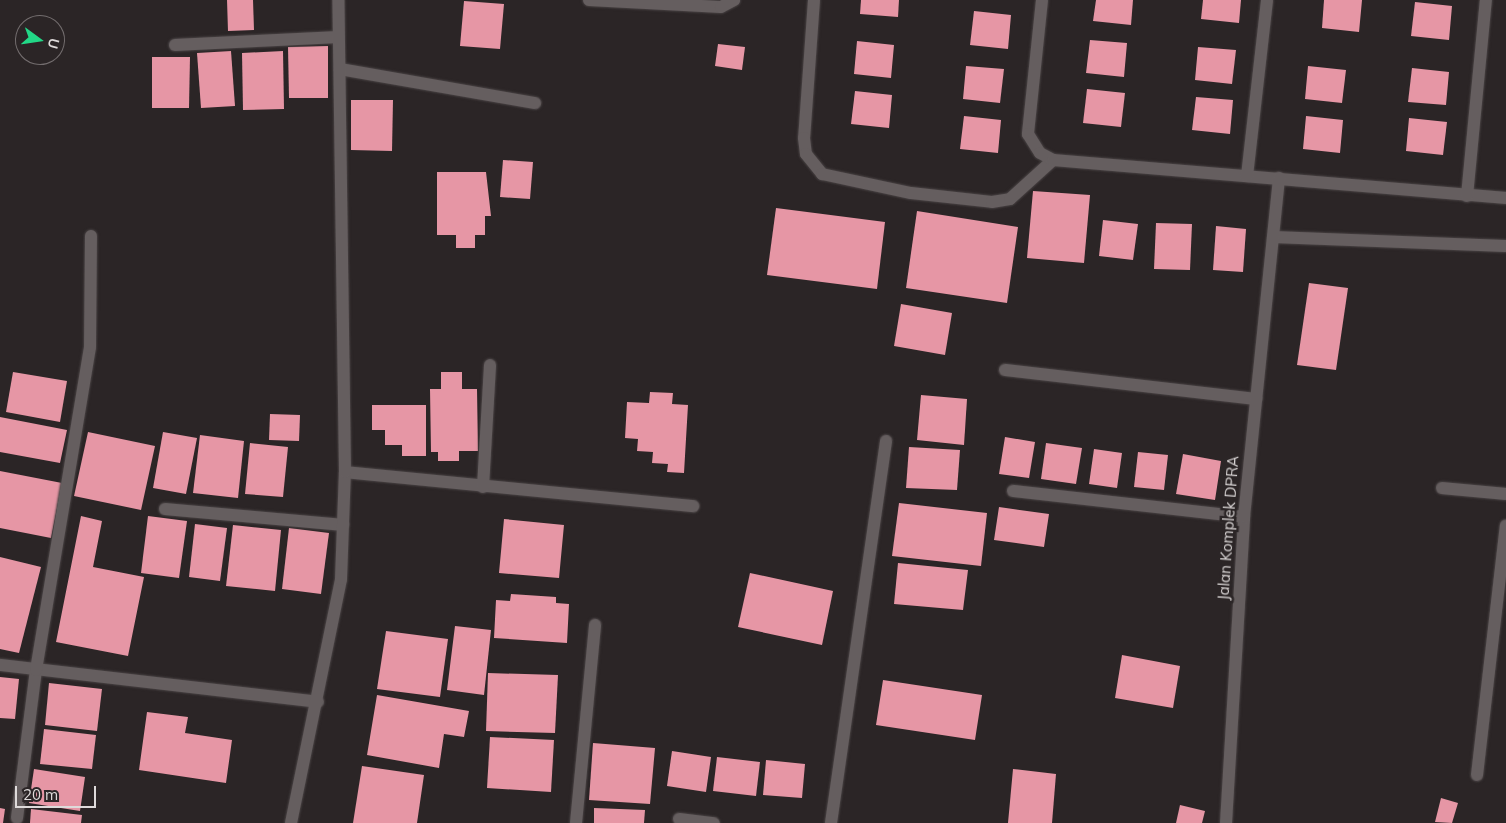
<!DOCTYPE html>
<style>
body{margin:0}
#map{position:relative;width:1506px;height:823px;overflow:hidden;background:#2b2526;font-family:Mulish,sans-serif}
div>[style]{position:absolute}
.building>*{inset:0;background:#e696a5}
.roads{filter:drop-shadow(0 0 1px #494344) drop-shadow(0 0 1px #494344)}
.minor>*{height:12px;margin:-6px;padding:0 6px;transform-origin:6px;border-radius:6px;background:#655e5f}
span{translate:-50% -50%;white-space:nowrap;text-align:center;line-height:1.15;-webkit-text-stroke:5px #2b2526;paint-order:stroke}
.street-label{font-size:15px;color:#dedada}
.north{position:absolute;left:15px;top:15px;width:50px;height:50px;box-sizing:border-box;background:#2b2526;border:1px solid #736d6e;border-radius:50%;rotate:104deg;font-size:14px;font-weight:700;line-height:20px;text-align:center;color:#dedada}
.north::after{content:'';display:block;margin:auto;width:18px;height:22px;background:#22d887;clip-path:polygon(50% 0,100% 100%,50% 72%,0 100%)}
.scale{position:absolute;left:15px;top:786px;width:81px;height:22px;box-sizing:border-box;border:2px solid #dedada;border-top:0;padding-left:6px;font-size:15px;line-height:18px;white-space:nowrap;color:#dedada;-webkit-text-stroke:4px #2b2526;paint-order:stroke}
</style>
<div id="map">
<div class="building">
<i style="clip-path:polygon(227px 0,253px 0,254px 30px,228px 31px)"></i>
<i style="clip-path:polygon(861px 0,899px 0,898px 17px,860px 14px)"></i>
<i style="clip-path:polygon(1096px 0,1133px 0,1131px 25px,1093px 21px)"></i>
<i style="clip-path:polygon(1203px 0,1241px 0,1239px 23px,1201px 19px)"></i>
<i style="clip-path:polygon(1324px 0,1362px 0,1359px 32px,1322px 28px)"></i>
<i style="clip-path:polygon(464px 1px,504px 4px,500px 49px,460px 46px)"></i>
<i style="clip-path:polygon(1415px 2px,1452px 6px,1449px 40px,1411px 36px)"></i>
<i style="clip-path:polygon(974px 11px,1011px 15px,1008px 49px,970px 45px)"></i>
<i style="clip-path:polygon(1090px 40px,1127px 43px,1124px 77px,1086px 73px)"></i>
<i style="clip-path:polygon(857px 41px,894px 45px,891px 78px,854px 74px)"></i>
<i style="clip-path:polygon(718px 44px,745px 47px,742px 70px,715px 66px)"></i>
<i style="clip-path:polygon(328px 46px,328px 98px,289px 98px,288px 47px)"></i>
<i style="clip-path:polygon(1198px 47px,1236px 50px,1232px 84px,1195px 80px)"></i>
<i style="clip-path:polygon(231px 51px,235px 106px,201px 108px,197px 53px)"></i>
<i style="clip-path:polygon(283px 51px,284px 109px,243px 110px,242px 53px)"></i>
<i style="clip-path:polygon(152px 57px,190px 57px,189px 108px,152px 108px)"></i>
<i style="clip-path:polygon(966px 66px,1004px 69px,1000px 103px,963px 99px)"></i>
<i style="clip-path:polygon(1308px 66px,1346px 70px,1342px 103px,1305px 99px)"></i>
<i style="clip-path:polygon(1412px 68px,1449px 72px,1446px 105px,1408px 102px)"></i>
<i style="clip-path:polygon(1087px 89px,1125px 93px,1121px 127px,1083px 123px)"></i>
<i style="clip-path:polygon(855px 91px,892px 95px,889px 128px,851px 124px)"></i>
<i style="clip-path:polygon(1196px 97px,1233px 100px,1230px 134px,1192px 130px)"></i>
<i style="clip-path:polygon(351px 100px,393px 100px,392px 151px,351px 150px)"></i>
<i style="clip-path:polygon(964px 116px,1001px 120px,998px 153px,960px 149px)"></i>
<i style="clip-path:polygon(1306px 116px,1343px 120px,1340px 153px,1303px 149px)"></i>
<i style="clip-path:polygon(1409px 118px,1447px 122px,1443px 155px,1406px 151px)"></i>
<i style="clip-path:polygon(503px 160px,533px 162px,530px 199px,500px 197px)"></i>
<i style="clip-path:polygon(437px 172px,486px 172px,491px 216px,485px 216px,485px 235px,475px 235px,475px 248px,456px 248px,456px 235px,437px 235px)"></i>
<i style="clip-path:polygon(1033px 191px,1090px 195px,1084px 263px,1027px 258px)"></i>
<i style="clip-path:polygon(776px 208px,885px 222px,877px 289px,767px 275px)"></i>
<i style="clip-path:polygon(917px 211px,1018px 227px,1007px 303px,906px 288px)"></i>
<i style="clip-path:polygon(1103px 220px,1138px 224px,1133px 260px,1099px 256px)"></i>
<i style="clip-path:polygon(1156px 223px,1192px 224px,1190px 270px,1154px 269px)"></i>
<i style="clip-path:polygon(1216px 226px,1246px 229px,1243px 272px,1213px 270px)"></i>
<i style="clip-path:polygon(1309px 283px,1348px 288px,1336px 370px,1297px 365px)"></i>
<i style="clip-path:polygon(901px 304px,952px 313px,945px 355px,894px 346px)"></i>
<i style="clip-path:polygon(13px 372px,67px 381px,60px 422px,6px 412px)"></i>
<i style="clip-path:polygon(441px 372px,462px 372px,462px 389px,477px 389px,478px 451px,459px 451px,459px 461px,438px 461px,438px 452px,431px 452px,430px 389px,441px 389px)"></i>
<i style="clip-path:polygon(650px 392px,673px 393px,672px 404px,688px 405px,684px 473px,667px 472px,668px 464px,652px 463px,653px 452px,637px 451px,638px 439px,625px 438px,627px 402px,649px 403px)"></i>
<i style="clip-path:polygon(921px 395px,967px 399px,964px 445px,917px 440px)"></i>
<i style="clip-path:polygon(372px 405px,426px 405px,426px 456px,402px 456px,402px 445px,385px 445px,385px 430px,372px 430px)"></i>
<i style="clip-path:polygon(270px 414px,300px 415px,299px 441px,269px 440px)"></i>
<i style="clip-path:polygon(0 417px,67px 430px,60px 463px,0 452px)"></i>
<i style="clip-path:polygon(88px 432px,155px 446px,141px 510px,74px 496px)"></i>
<i style="clip-path:polygon(163px 432px,197px 438px,186px 494px,153px 488px)"></i>
<i style="clip-path:polygon(200px 435px,244px 441px,238px 498px,193px 493px)"></i>
<i style="clip-path:polygon(1005px 437px,1035px 442px,1029px 478px,999px 474px)"></i>
<i style="clip-path:polygon(250px 443px,288px 447px,283px 497px,245px 494px)"></i>
<i style="clip-path:polygon(1046px 443px,1082px 448px,1076px 484px,1041px 479px)"></i>
<i style="clip-path:polygon(909px 447px,960px 450px,957px 490px,906px 488px)"></i>
<i style="clip-path:polygon(1094px 449px,1122px 453px,1117px 488px,1089px 484px)"></i>
<i style="clip-path:polygon(1138px 452px,1168px 455px,1164px 490px,1134px 487px)"></i>
<i style="clip-path:polygon(1183px 454px,1221px 461px,1215px 500px,1176px 494px)"></i>
<i style="clip-path:polygon(0 471px,62px 483px,51px 538px,0 528px)"></i>
<i style="clip-path:polygon(899px 503px,987px 513px,981px 566px,892px 556px)"></i>
<i style="clip-path:polygon(999px 507px,1049px 514px,1044px 547px,994px 540px)"></i>
<i style="clip-path:polygon(81px 516px,102px 521px,93px 567px,144px 577px,128px 656px,56px 642px)"></i>
<i style="clip-path:polygon(148px 516px,187px 521px,179px 578px,141px 573px)"></i>
<i style="clip-path:polygon(504px 519px,564px 525px,559px 578px,499px 573px)"></i>
<i style="clip-path:polygon(195px 524px,227px 528px,220px 581px,189px 577px)"></i>
<i style="clip-path:polygon(233px 525px,281px 530px,275px 591px,226px 586px)"></i>
<i style="clip-path:polygon(289px 528px,329px 533px,321px 594px,282px 589px)"></i>
<i style="clip-path:polygon(0 557px,41px 567px,19px 653px,0 649px)"></i>
<i style="clip-path:polygon(898px 563px,968px 570px,963px 610px,894px 604px)"></i>
<i style="clip-path:polygon(750px 573px,833px 591px,822px 645px,738px 627px)"></i>
<i style="clip-path:polygon(511px 594px,556px 597px,556px 603px,569px 604px,567px 643px,494px 638px,496px 600px,510px 601px)"></i>
<i style="clip-path:polygon(455px 626px,491px 630px,484px 695px,447px 690px)"></i>
<i style="clip-path:polygon(386px 631px,448px 639px,440px 697px,377px 689px)"></i>
<i style="clip-path:polygon(1122px 655px,1180px 666px,1173px 708px,1115px 698px)"></i>
<i style="clip-path:polygon(488px 673px,558px 675px,555px 733px,486px 731px)"></i>
<i style="clip-path:polygon(0 677px,19px 679px,15px 719px,0 718px)"></i>
<i style="clip-path:polygon(883px 680px,982px 695px,975px 740px,876px 725px)"></i>
<i style="clip-path:polygon(49px 683px,102px 689px,97px 731px,45px 725px)"></i>
<i style="clip-path:polygon(377px 695px,469px 711px,464px 737px,444px 734px,439px 768px,367px 755px)"></i>
<i style="clip-path:polygon(147px 712px,188px 717px,185px 733px,232px 740px,226px 783px,139px 770px)"></i>
<i style="clip-path:polygon(44px 729px,96px 735px,92px 769px,40px 764px)"></i>
<i style="clip-path:polygon(490px 737px,554px 740px,551px 792px,487px 788px)"></i>
<i style="clip-path:polygon(593px 743px,655px 748px,650px 804px,589px 800px)"></i>
<i style="clip-path:polygon(672px 751px,711px 757px,706px 792px,667px 786px)"></i>
<i style="clip-path:polygon(717px 757px,760px 762px,756px 796px,713px 791px)"></i>
<i style="clip-path:polygon(766px 760px,805px 764px,802px 798px,763px 795px)"></i>
<i style="clip-path:polygon(362px 766px,424px 775px,417px 823px,353px 823px)"></i>
<i style="clip-path:polygon(34px 769px,85px 777px,80px 811px,29px 803px)"></i>
<i style="clip-path:polygon(1013px 769px,1056px 774px,1052px 823px,1008px 823px)"></i>
<i style="clip-path:polygon(1441px 798px,1458px 803px,1452px 823px,1435px 822px)"></i>
<i style="clip-path:polygon(1180px 805px,1205px 811px,1202px 823px,1176px 823px)"></i>
<i style="clip-path:polygon(0 808px,5px 809px,3px 823px,0 823px)"></i>
<i style="clip-path:polygon(594px 808px,645px 810px,644px 823px,594px 823px)"></i>
<i style="clip-path:polygon(31px 809px,82px 815px,81px 823px,30px 823px)"></i>
</div>
<div class="roads">
<div class="minor">
<i style="left:589px;top:0;width:132px;rotate:3deg"></i>
<i style="left:721px;top:7px;width:15px;rotate:-28deg"></i>
<i style="left:814px;top:0;width:138px;rotate:94.1deg"></i>
<i style="left:804px;top:138px;width:16px;rotate:83deg"></i>
<i style="left:806px;top:154px;width:26px;rotate:51deg"></i>
<i style="left:822px;top:174px;width:91px;rotate:12.1deg"></i>
<i style="left:911px;top:193px;width:81px;rotate:6.3deg"></i>
<i style="left:992px;top:202px;width:18px;rotate:-9deg"></i>
<i style="left:1010px;top:199px;width:58px;rotate:-42.2deg"></i>
<i style="left:1042px;top:0;width:135px;rotate:96deg"></i>
<i style="left:1028px;top:134px;width:22px;rotate:58deg"></i>
<i style="left:1040px;top:153px;width:15px;rotate:28deg"></i>
<i style="left:1053px;top:160px;width:455px;rotate:4.8deg"></i>
<i style="left:175px;top:45px;width:163px;rotate:-2.8deg"></i>
<i style="left:340px;top:69px;width:198px;rotate:9.9deg"></i>
<i style="left:1247px;top:176px;width:177px;rotate:-83.5deg"></i>
<i style="left:1467px;top:196px;width:197px;rotate:-84.5deg"></i>
<i style="left:1273px;top:237px;width:233px;rotate:2.2deg"></i>
<i style="left:1005px;top:370px;width:253px;rotate:6.6deg"></i>
<i style="left:345px;top:472px;width:350px;rotate:5.6deg"></i>
<i style="left:483px;top:487px;width:122px;rotate:-86.7deg"></i>
<i style="left:1442px;top:488px;width:64px;rotate:5.4deg"></i>
<i style="left:1013px;top:491px;width:232px;rotate:6.4deg"></i>
<i style="left:165px;top:509px;width:179px;rotate:5.1deg"></i>
<i style="left:0;top:665px;width:320px;rotate:6.6deg"></i>
<i style="left:1477px;top:775px;width:251px;rotate:-83.4deg"></i>
<i style="left:17px;top:818px;width:149px;rotate:-82.7deg"></i>
<i style="left:36px;top:670px;width:327px;rotate:-80.5deg"></i>
<i style="left:90px;top:347px;width:111px;rotate:-89.5deg"></i>
<i style="left:679px;top:819px;width:35px;rotate:7deg"></i>
<i style="left:291px;top:823px;width:249px;rotate:-78.4deg"></i>
<i style="left:341px;top:579px;width:107px;rotate:-87.9deg"></i>
<i style="left:345px;top:472px;width:472px;rotate:-90.8deg"></i>
<i style="left:576px;top:823px;width:199px;rotate:-84.5deg"></i>
<i style="left:831px;top:823px;width:386px;rotate:-81.8deg"></i>
<i style="left:1226px;top:823px;width:307px;rotate:-86.6deg"></i>
<i style="left:1244px;top:517px;width:341px;rotate:-84.1deg"></i>
</div>
</div>
<div class="street-label">
<span style="left:1228px;top:528px;rotate:-86deg">Jalan Komplek DPRA</span>
</div>
<div class="north">U</div>
<div class="scale">20 m</div>
</div>
